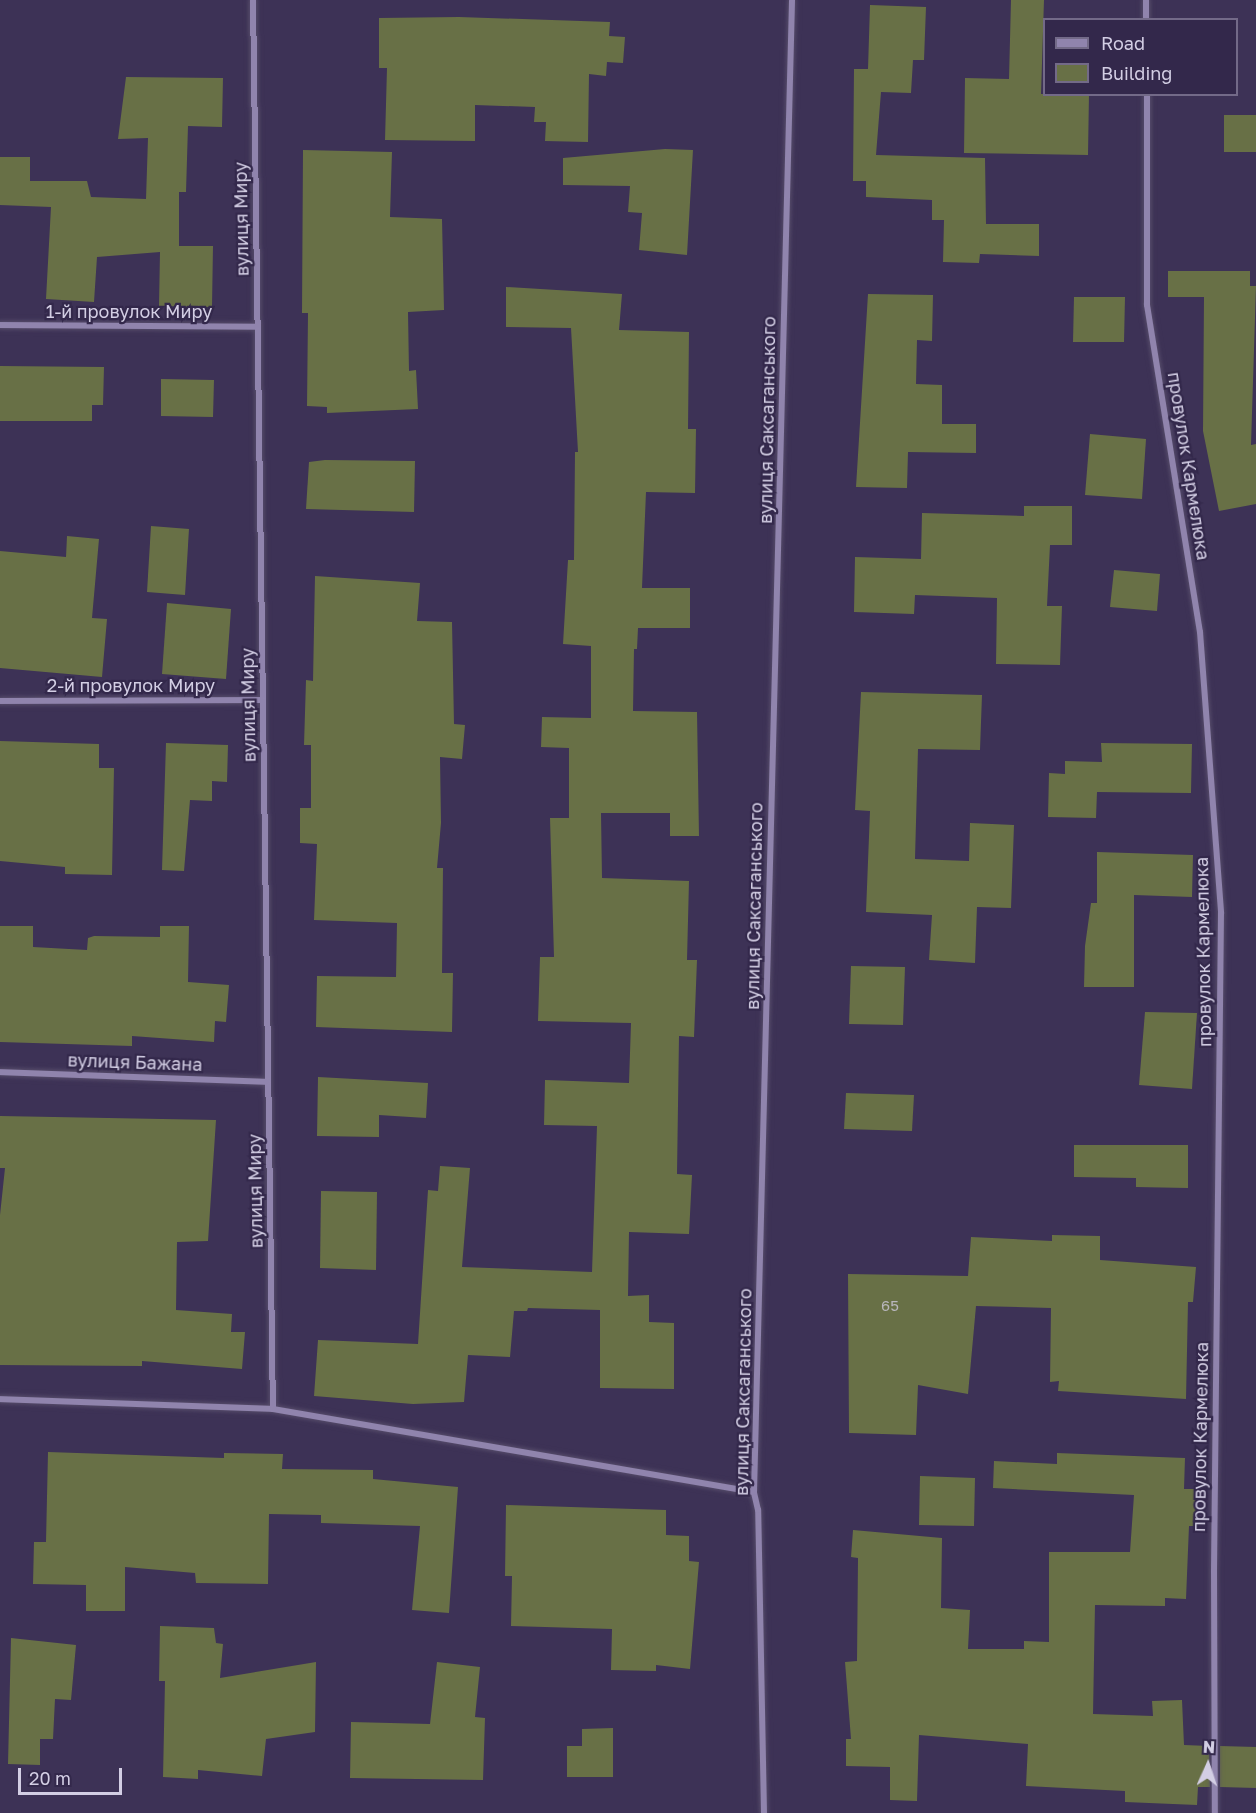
<!DOCTYPE html>
<meta charset="utf-8">
<style>
body{margin:0}
#map{position:relative;width:1256px;height:1813px;overflow:hidden;background:#3d3256;font-family:"Golos Text",sans-serif}
div>[style]{position:absolute}
.building>*{inset:0;background:#687046}
.roads{filter:drop-shadow(0 0 2px #564c6a) drop-shadow(0 0 2px #564c6a)}
.street>*{height:6px;margin:-3px;padding:0 3px;transform-origin:3px;border-radius:3px;background:#9084ad}
span{translate:-50% -50%;white-space:nowrap;text-align:center;line-height:1.15;-webkit-text-stroke:4.5px #33284b;paint-order:stroke}
.number-label{font-size:15px;color:#b8b6bc}
.number-label span{-webkit-text-stroke-width:0}
.street-label{font-size:18px;color:#d3cee4}
.legend{position:absolute;left:1043px;top:18px;width:195px;height:78px;box-sizing:border-box;background:#33284b;border:2px solid #736a88;margin:0;padding:8px 10px;list-style:none;font-size:18px;color:#d3cee4}
.legend li{display:flex;align-items:center;gap:12px;height:30px}
.legend b{width:30px;border:2px solid #736a88}
.north{position:absolute;left:1178px;top:1735px;width:60px;height:60px;-webkit-text-stroke:4px #33284b;paint-order:stroke;rotate:3deg;font-size:16px;font-weight:700;line-height:24px;text-align:center;color:#d3cee4}
.north::after{content:'';display:block;margin:auto;width:21px;height:27px;background:#d3cee4;clip-path:polygon(50% 0,100% 100%,50% 72%,0 100%)}
.scale{position:absolute;left:18px;top:1768px;width:104px;height:27px;box-sizing:border-box;border:3px solid #d3cee4;border-top:0;padding-left:8px;font-size:18px;line-height:21px;white-space:nowrap;color:#d3cee4;-webkit-text-stroke:4px #33284b;paint-order:stroke}
</style>
<div id="map">
<div class="building">
<i style="clip-path:polygon(1011px 0,1044px 0,1041px 94px,1089px 94px,1088px 155px,964px 153px,965px 78px,1009px 79px)"></i>
<i style="clip-path:polygon(870px 5px,926px 7px,924px 60px,913px 60px,911px 93px,881px 92px,876px 155px,985px 158px,986px 224px,1039px 224px,1039px 256px,980px 254px,979px 263px,943px 262px,944px 220px,932px 220px,932px 200px,866px 197px,866px 181px,853px 181px,854px 69px,868px 69px)"></i>
<i style="clip-path:polygon(459px 17px,610px 22px,609px 36px,625px 37px,623px 63px,607px 62px,606px 76px,589px 74px,588px 142px,545px 141px,546px 122px,534px 122px,535px 107px,475px 105px,475px 141px,385px 140px,387px 68px,379px 68px,379px 18px)"></i>
<i style="clip-path:polygon(126px 77px,223px 78px,222px 127px,188px 126px,186px 192px,179px 192px,179px 246px,213px 246px,212px 307px,159px 306px,160px 252px,97px 257px,94px 302px,46px 299px,51px 207px,0 205px,0 157px,30px 157px,30px 181px,87px 181px,91px 197px,146px 199px,148px 138px,118px 139px)"></i>
<i style="clip-path:polygon(1224px 115px,1256px 115px,1256px 152px,1224px 152px)"></i>
<i style="clip-path:polygon(665px 149px,693px 150px,687px 255px,639px 250px,642px 213px,628px 212px,630px 186px,563px 185px,563px 158px)"></i>
<i style="clip-path:polygon(303px 150px,392px 152px,390px 217px,442px 219px,444px 310px,408px 312px,409px 371px,416px 370px,418px 409px,327px 413px,327px 407px,307px 406px,308px 313px,302px 313px)"></i>
<i style="clip-path:polygon(1168px 271px,1250px 271px,1250px 286px,1256px 286px,1251px 445px,1256px 444px,1256px 504px,1219px 511px,1203px 431px,1204px 297px,1168px 297px)"></i>
<i style="clip-path:polygon(506px 287px,622px 294px,619px 330px,689px 332px,688px 429px,696px 429px,695px 493px,646px 492px,642px 588px,690px 588px,690px 628px,638px 628px,637px 649px,634px 649px,633px 711px,697px 712px,699px 836px,670px 836px,670px 813px,601px 813px,602px 878px,689px 881px,687px 960px,697px 960px,694px 1037px,679px 1036px,677px 1174px,692px 1175px,689px 1234px,629px 1232px,628px 1296px,649px 1295px,649px 1322px,674px 1323px,674px 1389px,600px 1388px,600px 1310px,528px 1308px,527px 1311px,514px 1311px,510px 1357px,468px 1355px,464px 1402px,413px 1404px,314px 1396px,318px 1340px,418px 1344px,428px 1190px,438px 1191px,440px 1166px,470px 1168px,462px 1267px,592px 1272px,597px 1126px,544px 1125px,545px 1080px,629px 1083px,631px 1023px,538px 1021px,540px 957px,554px 957px,550px 818px,569px 818px,569px 748px,541px 747px,542px 717px,591px 718px,591px 646px,563px 644px,568px 560px,574px 560px,575px 452px,578px 452px,571px 328px,506px 327px)"></i>
<i style="clip-path:polygon(868px 294px,933px 295px,932px 341px,917px 340px,916px 384px,942px 385px,942px 424px,976px 424px,976px 453px,908px 452px,907px 488px,856px 487px)"></i>
<i style="clip-path:polygon(1074px 297px,1125px 297px,1124px 342px,1073px 342px)"></i>
<i style="clip-path:polygon(0 366px,104px 367px,103px 405px,92px 405px,92px 421px,0 421px)"></i>
<i style="clip-path:polygon(161px 379px,214px 380px,213px 417px,161px 416px)"></i>
<i style="clip-path:polygon(1090px 434px,1146px 439px,1142px 499px,1085px 495px)"></i>
<i style="clip-path:polygon(325px 460px,415px 461px,414px 512px,306px 509px,309px 462px)"></i>
<i style="clip-path:polygon(1024px 506px,1072px 506px,1072px 545px,1050px 545px,1047px 606px,1062px 606px,1060px 665px,996px 664px,997px 598px,915px 595px,914px 614px,854px 612px,855px 557px,921px 559px,922px 513px,1024px 516px)"></i>
<i style="clip-path:polygon(151px 526px,189px 529px,185px 595px,147px 592px)"></i>
<i style="clip-path:polygon(67px 536px,99px 539px,92px 618px,107px 619px,102px 677px,0 668px,0 551px,66px 557px)"></i>
<i style="clip-path:polygon(1114px 570px,1160px 574px,1157px 611px,1110px 607px)"></i>
<i style="clip-path:polygon(315px 576px,420px 583px,417px 621px,452px 622px,454px 724px,465px 725px,462px 759px,440px 757px,441px 823px,437px 868px,443px 868px,442px 973px,453px 973px,452px 1032px,316px 1027px,317px 976px,396px 977px,397px 923px,314px 920px,317px 844px,300px 843px,300px 808px,311px 808px,311px 745px,304px 745px,306px 680px,313px 681px)"></i>
<i style="clip-path:polygon(167px 603px,231px 609px,226px 679px,162px 674px)"></i>
<i style="clip-path:polygon(861px 692px,982px 695px,980px 750px,918px 749px,915px 859px,969px 861px,970px 823px,1014px 825px,1011px 908px,977px 907px,975px 963px,929px 960px,932px 915px,866px 912px,870px 811px,855px 810px)"></i>
<i style="clip-path:polygon(0 741px,99px 744px,99px 768px,114px 768px,112px 875px,65px 874px,65px 867px,0 861px)"></i>
<i style="clip-path:polygon(166px 743px,228px 745px,227px 782px,212px 781px,212px 801px,190px 800px,184px 871px,162px 870px)"></i>
<i style="clip-path:polygon(1101px 743px,1192px 744px,1191px 793px,1097px 792px,1096px 818px,1048px 817px,1049px 773px,1065px 774px,1065px 761px,1102px 762px)"></i>
<i style="clip-path:polygon(1097px 852px,1193px 855px,1192px 897px,1134px 895px,1134px 987px,1084px 987px,1085px 946px,1091px 903px,1097px 903px)"></i>
<i style="clip-path:polygon(0 926px,33px 926px,33px 947px,87px 950px,88px 938px,94px 936px,160px 937px,160px 926px,189px 926px,188px 982px,229px 985px,226px 1022px,215px 1021px,214px 1042px,132px 1036px,132px 1046px,0 1042px)"></i>
<i style="clip-path:polygon(851px 966px,905px 967px,903px 1025px,849px 1024px)"></i>
<i style="clip-path:polygon(1145px 1012px,1197px 1013px,1192px 1089px,1139px 1085px)"></i>
<i style="clip-path:polygon(318px 1077px,428px 1083px,426px 1118px,379px 1115px,379px 1137px,317px 1136px)"></i>
<i style="clip-path:polygon(846px 1093px,914px 1095px,912px 1131px,844px 1129px)"></i>
<i style="clip-path:polygon(0 1116px,216px 1120px,208px 1241px,177px 1242px,176px 1310px,232px 1314px,231px 1332px,245px 1332px,242px 1369px,142px 1361px,142px 1366px,0 1365px,0 1215px,5px 1168px,0 1168px)"></i>
<i style="clip-path:polygon(1074px 1145px,1188px 1145px,1188px 1188px,1136px 1187px,1136px 1178px,1074px 1177px)"></i>
<i style="clip-path:polygon(321px 1191px,377px 1192px,376px 1270px,320px 1268px)"></i>
<i style="clip-path:polygon(1052px 1235px,1100px 1236px,1100px 1260px,1196px 1267px,1193px 1302px,1188px 1302px,1186px 1399px,1058px 1391px,1059px 1381px,1050px 1382px,1051px 1308px,976px 1306px,968px 1394px,918px 1385px,916px 1435px,849px 1433px,848px 1274px,968px 1276px,971px 1237px,1052px 1241px)"></i>
<i style="clip-path:polygon(48px 1452px,224px 1458px,224px 1453px,283px 1454px,282px 1469px,373px 1470px,373px 1479px,458px 1487px,449px 1613px,412px 1610px,420px 1526px,321px 1523px,321px 1515px,269px 1514px,268px 1584px,196px 1583px,195px 1573px,125px 1567px,125px 1611px,86px 1611px,86px 1585px,33px 1584px,34px 1542px,46px 1542px)"></i>
<i style="clip-path:polygon(1057px 1453px,1185px 1458px,1184px 1489px,1199px 1489px,1197px 1526px,1189px 1526px,1186px 1599px,1165px 1598px,1165px 1606px,1095px 1605px,1093px 1714px,1153px 1716px,1152px 1701px,1182px 1700px,1184px 1745px,1209px 1746px,1210px 1787px,1198px 1787px,1197px 1805px,1125px 1802px,1125px 1791px,1026px 1786px,1028px 1744px,919px 1735px,917px 1801px,890px 1800px,890px 1767px,846px 1766px,846px 1739px,851px 1739px,845px 1662px,857px 1661px,858px 1558px,851px 1557px,853px 1530px,942px 1538px,941px 1608px,970px 1610px,968px 1649px,1024px 1649px,1024px 1641px,1049px 1642px,1049px 1552px,1130px 1552px,1134px 1495px,993px 1488px,994px 1461px,1057px 1464px)"></i>
<i style="clip-path:polygon(920px 1476px,975px 1478px,974px 1526px,919px 1525px)"></i>
<i style="clip-path:polygon(506px 1505px,666px 1510px,666px 1535px,689px 1536px,689px 1561px,699px 1562px,690px 1669px,656px 1665px,656px 1671px,611px 1670px,612px 1629px,511px 1626px,512px 1576px,505px 1576px)"></i>
<i style="clip-path:polygon(160px 1626px,214px 1628px,216px 1643px,223px 1644px,220px 1678px,316px 1662px,315px 1732px,266px 1739px,262px 1776px,198px 1770px,198px 1779px,163px 1777px,165px 1681px,159px 1681px)"></i>
<i style="clip-path:polygon(11px 1638px,76px 1645px,71px 1700px,55px 1699px,53px 1739px,40px 1739px,40px 1765px,8px 1764px)"></i>
<i style="clip-path:polygon(437px 1662px,480px 1667px,475px 1717px,485px 1718px,483px 1780px,350px 1778px,351px 1722px,430px 1724px)"></i>
<i style="clip-path:polygon(613px 1728px,613px 1777px,567px 1777px,567px 1746px,582px 1746px,582px 1729px)"></i>
<i style="clip-path:polygon(1220px 1746px,1256px 1747px,1256px 1788px,1220px 1787px)"></i>
</div>
<div class="roads">
<div class="street">
<i style="left:253px;top:0;width:1409px;rotate:89.19deg"></i>
<i style="left:1146px;top:0;width:20px;rotate:90deg"></i>
<i style="left:1147px;top:94px;width:211px;rotate:90deg"></i>
<i style="left:1147px;top:305px;width:331px;rotate:80.8deg"></i>
<i style="left:1200px;top:632px;width:282px;rotate:85.7deg"></i>
<i style="left:1221px;top:913px;width:659px;rotate:90.61deg"></i>
<i style="left:1214px;top:1572px;width:241px;rotate:89.8deg"></i>
<i style="left:0;top:325px;width:258px;rotate:0.4deg"></i>
<i style="left:0;top:701px;width:263px;rotate:-0.2deg"></i>
<i style="left:0;top:1072px;width:268px;rotate:2.1deg"></i>
<i style="left:0;top:1399px;width:273px;rotate:2.1deg"></i>
<i style="left:273px;top:1409px;width:488px;rotate:9.8deg"></i>
<i style="left:764px;top:1813px;width:303px;rotate:-91.1deg"></i>
<i style="left:758px;top:1510px;width:18px;rotate:-103deg"></i>
<i style="left:754px;top:1492px;width:1492px;rotate:-88.54deg"></i>
</div>
</div>
<div class="number-label">
<span style="left:890px;top:1306px">65</span>
</div>
<div class="street-label">
<span style="left:241px;top:219px;rotate:-91deg">вулиця Миру</span>
<span style="left:129px;top:311px">1-й провулок Миру</span>
<span style="left:767px;top:420px;rotate:-89deg">вулиця Саксаганського</span>
<span style="left:1189px;top:466px;rotate:81deg">провулок Кармелюка</span>
<span style="left:131px;top:685px">2-й провулок Миру</span>
<span style="left:248px;top:705px;rotate:-91deg">вулиця Миру</span>
<span style="left:754px;top:906px;rotate:-89deg">вулиця Саксаганського</span>
<span style="left:1203px;top:952px;rotate:-91deg">провулок Кармелюка</span>
<span style="left:135px;top:1062px;rotate:2deg">вулиця Бажана</span>
<span style="left:255px;top:1191px;rotate:-91deg">вулиця Миру</span>
<span style="left:743px;top:1392px;rotate:-89deg">вулиця Саксаганського</span>
<span style="left:1200px;top:1437px;rotate:-89deg">провулок Кармелюка</span>
</div>
<ul class="legend">
<li><b style="height:8px;background:#9084ad"></b>Road</li>
<li><b style="height:16px;background:#687046"></b>Building</li>
</ul>
<div class="north">N</div>
<div class="scale">20 m</div>
</div>
